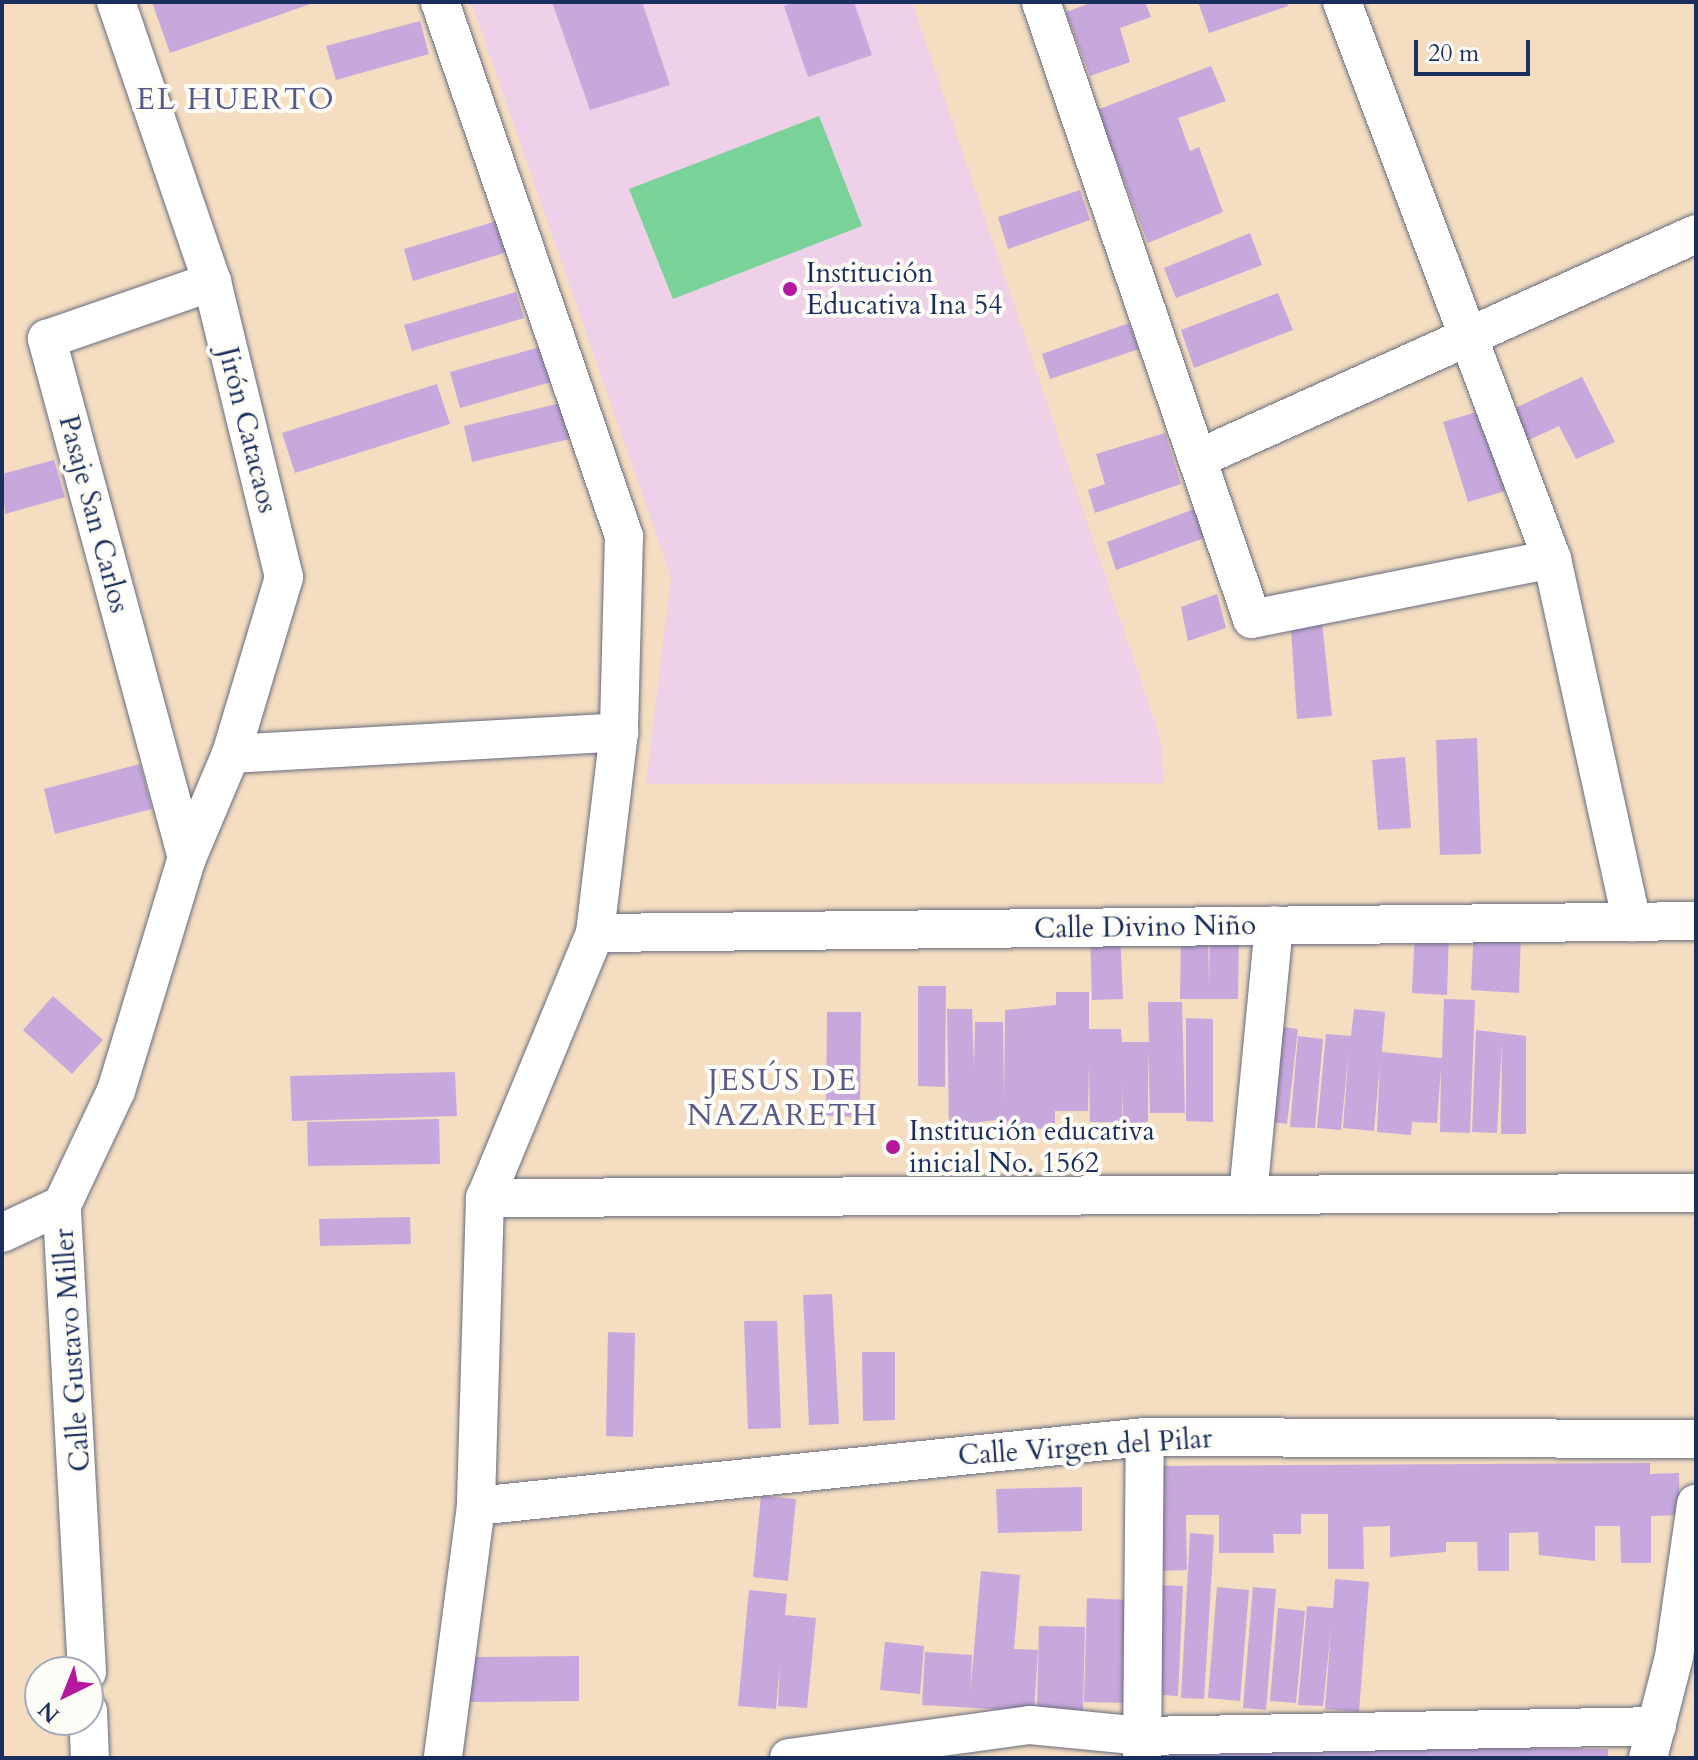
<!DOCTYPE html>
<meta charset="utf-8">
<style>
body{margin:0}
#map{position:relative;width:1698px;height:1760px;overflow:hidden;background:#f4ddc0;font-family:Cardo,serif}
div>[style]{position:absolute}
.built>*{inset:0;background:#eed0e8}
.green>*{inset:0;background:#79d298}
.building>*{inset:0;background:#c7a8dd}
.roads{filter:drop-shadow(0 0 2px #676c80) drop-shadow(0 0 2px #676c80)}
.minor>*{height:38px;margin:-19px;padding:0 19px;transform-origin:19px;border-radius:19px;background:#fff}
.dots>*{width:22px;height:22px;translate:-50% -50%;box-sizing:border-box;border:4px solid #fdfcf7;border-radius:50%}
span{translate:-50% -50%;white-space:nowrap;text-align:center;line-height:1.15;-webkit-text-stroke:8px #fdfcf7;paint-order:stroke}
.poi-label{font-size:28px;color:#1b2f5e}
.left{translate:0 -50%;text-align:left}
.street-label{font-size:28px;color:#1b2f5e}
.neighbourhood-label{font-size:30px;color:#57598a;letter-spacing:2px}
.frame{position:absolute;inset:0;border:4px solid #1b2f5e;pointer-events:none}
.north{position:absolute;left:24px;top:1656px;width:80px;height:80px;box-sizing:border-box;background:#fdfcf7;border:2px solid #a3aaba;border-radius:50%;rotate:223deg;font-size:22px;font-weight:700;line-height:32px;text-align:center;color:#1b2f5e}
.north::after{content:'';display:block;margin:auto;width:28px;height:36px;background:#b5179e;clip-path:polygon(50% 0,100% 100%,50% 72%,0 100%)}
.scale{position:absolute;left:1414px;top:40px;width:116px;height:36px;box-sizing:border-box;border:4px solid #1b2f5e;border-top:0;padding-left:10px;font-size:24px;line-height:28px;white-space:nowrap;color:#1b2f5e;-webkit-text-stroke:6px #fdfcf7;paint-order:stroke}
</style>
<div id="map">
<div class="built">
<i style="clip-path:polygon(471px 2px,912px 2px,1160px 738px,1164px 783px,646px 784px,671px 577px)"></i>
</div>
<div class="green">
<i style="clip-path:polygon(819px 116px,862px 226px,673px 299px,629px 189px)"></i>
</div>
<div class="building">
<i style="clip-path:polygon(152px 2px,316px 2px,170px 53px)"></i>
<i style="clip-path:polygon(552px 2px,642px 2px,670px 85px,590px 110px)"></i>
<i style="clip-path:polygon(796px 2px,854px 2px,872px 55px,808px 77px,784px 6px)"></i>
<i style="clip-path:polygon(1093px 2px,1145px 2px,1151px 17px,1120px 28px,1130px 62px,1090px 76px,1066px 12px)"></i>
<i style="clip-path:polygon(1198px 2px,1287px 2px,1288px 6px,1209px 33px)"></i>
<i style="clip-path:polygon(420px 21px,429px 54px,336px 80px,326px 46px)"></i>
<i style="clip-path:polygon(1211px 66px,1226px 101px,1178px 118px,1190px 151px,1199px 147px,1223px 212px,1148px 243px,1097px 110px)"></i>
<i style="clip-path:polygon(1080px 190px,1090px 220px,1008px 249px,998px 217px)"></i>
<i style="clip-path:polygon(497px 221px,507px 252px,413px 281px,404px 249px)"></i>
<i style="clip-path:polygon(1250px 233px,1262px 265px,1176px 298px,1164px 268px)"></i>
<i style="clip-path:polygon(516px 292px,524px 318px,412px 351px,404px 325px)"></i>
<i style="clip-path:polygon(1278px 293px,1293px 330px,1194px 368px,1181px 330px)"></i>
<i style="clip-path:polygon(1129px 323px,1139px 349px,1050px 379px,1042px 354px)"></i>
<i style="clip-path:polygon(540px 347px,551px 382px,460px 408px,450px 372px)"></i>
<i style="clip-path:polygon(1582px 377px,1615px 442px,1576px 459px,1559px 426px,1516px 446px,1502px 414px)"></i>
<i style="clip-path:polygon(437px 384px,450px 424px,295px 473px,282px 433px)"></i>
<i style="clip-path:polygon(561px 403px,570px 439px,472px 462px,464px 426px)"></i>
<i style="clip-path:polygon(1480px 411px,1505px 491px,1468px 502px,1443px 422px)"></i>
<i style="clip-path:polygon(1165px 433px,1181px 484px,1095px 513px,1088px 490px,1105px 484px,1096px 454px)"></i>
<i style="clip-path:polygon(54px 460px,65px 497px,5px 514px,2px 474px)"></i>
<i style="clip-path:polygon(1194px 509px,1207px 537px,1116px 570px,1107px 542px)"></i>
<i style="clip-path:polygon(1217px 594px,1226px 628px,1188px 641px,1181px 607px)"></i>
<i style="clip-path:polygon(1321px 613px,1332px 716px,1297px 719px,1290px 616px)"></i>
<i style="clip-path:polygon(1477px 738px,1481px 854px,1440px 855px,1436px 740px)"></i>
<i style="clip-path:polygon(1405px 757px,1411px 828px,1378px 830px,1372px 760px)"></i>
<i style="clip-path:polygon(140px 764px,152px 809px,55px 834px,44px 789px)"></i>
<i style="clip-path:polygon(1474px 927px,1521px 930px,1519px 993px,1471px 990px)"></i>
<i style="clip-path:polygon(1415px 928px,1449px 929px,1447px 995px,1412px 993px)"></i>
<i style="clip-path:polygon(1210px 929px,1239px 929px,1238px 999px,1180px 999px,1181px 930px,1208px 930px,1209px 984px)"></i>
<i style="clip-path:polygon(1120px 930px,1123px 999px,1092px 1000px,1090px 931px)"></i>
<i style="clip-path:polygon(918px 986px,946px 986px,945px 1087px,918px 1086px)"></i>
<i style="clip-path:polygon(1056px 992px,1089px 992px,1089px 1029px,1121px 1029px,1122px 1042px,1149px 1042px,1148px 1002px,1182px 1002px,1185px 1113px,1150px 1113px,1148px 1049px,1148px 1122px,1123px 1123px,1123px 1086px,1122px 1122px,1090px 1122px,1089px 1065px,1088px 1111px,1055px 1111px,1055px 1129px,1004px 1128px,1004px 1119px,949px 1126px,947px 1009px,972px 1009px,974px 1067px,975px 1022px,1003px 1022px,1004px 1102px,1005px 1010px,1056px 1005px)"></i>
<i style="clip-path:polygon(53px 996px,103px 1040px,72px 1074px,23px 1030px)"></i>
<i style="clip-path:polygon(1444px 999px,1475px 1000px,1470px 1133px,1440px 1132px,1441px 1067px,1437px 1123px,1412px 1122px,1411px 1135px,1377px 1132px,1380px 1063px,1374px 1131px,1343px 1128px,1349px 1048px,1341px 1130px,1317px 1128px,1326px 1034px,1351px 1036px,1354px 1009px,1385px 1012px,1382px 1052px,1442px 1058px)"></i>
<i style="clip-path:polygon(827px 1012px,861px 1012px,860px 1117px,826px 1116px)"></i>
<i style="clip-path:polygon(1186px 1018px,1213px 1019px,1213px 1122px,1186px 1121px)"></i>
<i style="clip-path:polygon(1268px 1025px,1298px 1029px,1287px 1124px,1258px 1120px)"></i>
<i style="clip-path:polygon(1476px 1030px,1526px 1036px,1526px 1134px,1501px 1134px,1502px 1042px,1497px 1133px,1472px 1132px)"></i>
<i style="clip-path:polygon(1298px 1036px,1323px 1039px,1315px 1128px,1290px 1127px)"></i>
<i style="clip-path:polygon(455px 1072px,457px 1116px,292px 1121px,290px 1076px)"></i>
<i style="clip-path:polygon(439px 1119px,440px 1164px,308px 1166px,307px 1122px)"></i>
<i style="clip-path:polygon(410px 1217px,411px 1244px,320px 1246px,319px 1219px)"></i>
<i style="clip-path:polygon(832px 1294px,839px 1424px,809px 1425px,803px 1295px)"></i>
<i style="clip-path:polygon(744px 1321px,777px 1321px,781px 1428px,748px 1429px)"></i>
<i style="clip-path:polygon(608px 1332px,635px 1333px,633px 1437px,606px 1436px)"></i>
<i style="clip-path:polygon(862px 1352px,895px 1352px,895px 1420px,863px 1421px)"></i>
<i style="clip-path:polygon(1650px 1463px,1650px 1474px,1679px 1473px,1680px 1515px,1651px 1516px,1651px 1563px,1621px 1563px,1620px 1526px,1595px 1526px,1595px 1561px,1539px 1555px,1538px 1532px,1509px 1533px,1509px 1571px,1478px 1571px,1477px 1542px,1446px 1542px,1446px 1552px,1390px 1557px,1390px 1526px,1363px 1527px,1364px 1569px,1328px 1569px,1328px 1514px,1301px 1514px,1301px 1534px,1273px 1534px,1274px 1553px,1219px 1553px,1219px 1515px,1186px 1515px,1187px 1570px,1157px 1571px,1155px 1466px)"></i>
<i style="clip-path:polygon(1082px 1487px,1082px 1531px,998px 1533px,996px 1489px)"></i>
<i style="clip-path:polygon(761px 1496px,796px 1499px,788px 1581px,753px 1577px)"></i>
<i style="clip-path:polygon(1190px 1533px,1214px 1535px,1204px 1699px,1181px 1698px)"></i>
<i style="clip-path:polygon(981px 1571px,1020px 1575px,1014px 1649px,1038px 1650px,1034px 1711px,922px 1705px,925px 1652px,972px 1655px,970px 1694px)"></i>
<i style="clip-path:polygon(1335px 1579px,1369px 1582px,1359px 1712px,1325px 1709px,1331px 1630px,1323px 1706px,1298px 1705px,1307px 1606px,1333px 1608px)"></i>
<i style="clip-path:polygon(1153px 1585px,1183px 1586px,1178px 1696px,1148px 1694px)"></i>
<i style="clip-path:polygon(1217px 1587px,1249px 1590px,1240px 1701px,1208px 1698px)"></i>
<i style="clip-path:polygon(1253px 1587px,1276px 1589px,1266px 1710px,1243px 1708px)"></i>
<i style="clip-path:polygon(749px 1590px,787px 1594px,785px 1615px,816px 1618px,807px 1708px,778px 1706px,780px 1664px,776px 1709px,738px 1706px)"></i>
<i style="clip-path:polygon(1087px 1598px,1131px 1600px,1128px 1703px,1084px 1702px)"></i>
<i style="clip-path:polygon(1278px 1608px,1305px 1611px,1296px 1703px,1270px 1701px)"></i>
<i style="clip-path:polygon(1039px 1626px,1085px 1627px,1083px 1710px,1037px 1708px)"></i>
<i style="clip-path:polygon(885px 1642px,924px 1646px,920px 1694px,880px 1690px)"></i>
<i style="clip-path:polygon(579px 1656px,579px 1701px,470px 1702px,469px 1657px)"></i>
<i style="clip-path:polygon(1154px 1745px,1608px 1749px,1608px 1758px,1154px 1758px)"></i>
</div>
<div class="roads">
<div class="minor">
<i style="left:440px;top:2px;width:565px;rotate:70.99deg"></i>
<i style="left:624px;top:536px;width:196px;rotate:91.5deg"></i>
<i style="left:619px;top:732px;width:202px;rotate:96.8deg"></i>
<i style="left:595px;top:933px;width:287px;rotate:112.5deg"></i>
<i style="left:485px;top:1198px;width:308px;rotate:91.7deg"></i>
<i style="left:476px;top:1506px;width:254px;rotate:97.5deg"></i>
<i style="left:1041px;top:2px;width:652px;rotate:71.12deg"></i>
<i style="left:1252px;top:619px;width:306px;rotate:-11.3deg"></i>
<i style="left:1342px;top:2px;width:595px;rotate:69.34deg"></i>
<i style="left:1552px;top:559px;width:372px;rotate:77.6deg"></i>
<i style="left:1197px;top:459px;width:547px;rotate:-24.27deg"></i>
<i style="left:231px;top:754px;width:389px;rotate:-3.2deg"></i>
<i style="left:187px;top:858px;width:538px;rotate:-105.1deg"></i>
<i style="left:47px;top:339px;width:175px;rotate:-19.1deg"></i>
<i style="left:595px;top:933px;width:1101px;rotate:-0.62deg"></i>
<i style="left:1248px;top:1195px;width:271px;rotate:-84.5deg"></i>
<i style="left:485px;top:1198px;width:1211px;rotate:-0.24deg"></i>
<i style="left:2px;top:1233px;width:66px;rotate:-25deg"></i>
<i style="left:476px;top:1506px;width:673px;rotate:-5.89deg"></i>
<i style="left:1145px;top:1437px;width:551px;rotate:0.21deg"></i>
<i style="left:87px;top:1672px;width:468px;rotate:-93.1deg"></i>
<i style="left:62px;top:1205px;width:126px;rotate:-64.7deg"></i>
<i style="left:116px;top:1091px;width:244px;rotate:-73.1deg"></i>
<i style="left:187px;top:858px;width:113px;rotate:-67.1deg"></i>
<i style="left:231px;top:754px;width:185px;rotate:-73.3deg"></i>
<i style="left:284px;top:577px;width:304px;rotate:-103.7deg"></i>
<i style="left:212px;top:282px;width:296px;rotate:-108.9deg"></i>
<i style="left:88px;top:1711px;width:47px;rotate:87.6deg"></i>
<i style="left:789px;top:1758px;width:243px;rotate:-7.8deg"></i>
<i style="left:1030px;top:1725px;width:114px;rotate:5.6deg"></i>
<i style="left:1143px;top:1736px;width:514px;rotate:-1.11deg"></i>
<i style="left:1142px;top:1758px;width:321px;rotate:-89.5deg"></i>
<i style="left:1648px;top:1758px;width:104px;rotate:-75.6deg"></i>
<i style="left:1674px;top:1657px;width:155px;rotate:-81.8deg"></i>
</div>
</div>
<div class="dots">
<i style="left:790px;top:289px;background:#b5179e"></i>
<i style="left:893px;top:1147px;background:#b5179e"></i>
</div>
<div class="poi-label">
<span class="left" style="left:806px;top:289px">Institución<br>Educativa Ina 54</span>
<span class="left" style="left:909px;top:1147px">Institución educativa<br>inicial No. 1562</span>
</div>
<div class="street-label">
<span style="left:248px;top:430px;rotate:76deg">Jirón Catacaos</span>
<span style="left:94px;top:514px;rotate:75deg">Pasaje San Carlos</span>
<span style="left:1145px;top:927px;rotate:-1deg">Calle Divino Niño</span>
<span style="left:72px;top:1350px;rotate:-94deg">Calle Gustavo Miller</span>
<span style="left:1085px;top:1447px;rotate:-4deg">Calle Virgen del Pilar</span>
</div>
<div class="neighbourhood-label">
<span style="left:236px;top:100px">EL HUERTO</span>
<span style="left:783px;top:1098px">JESÚS DE<br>NAZARETH</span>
</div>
<div class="frame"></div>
<div class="north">N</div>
<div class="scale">20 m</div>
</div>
